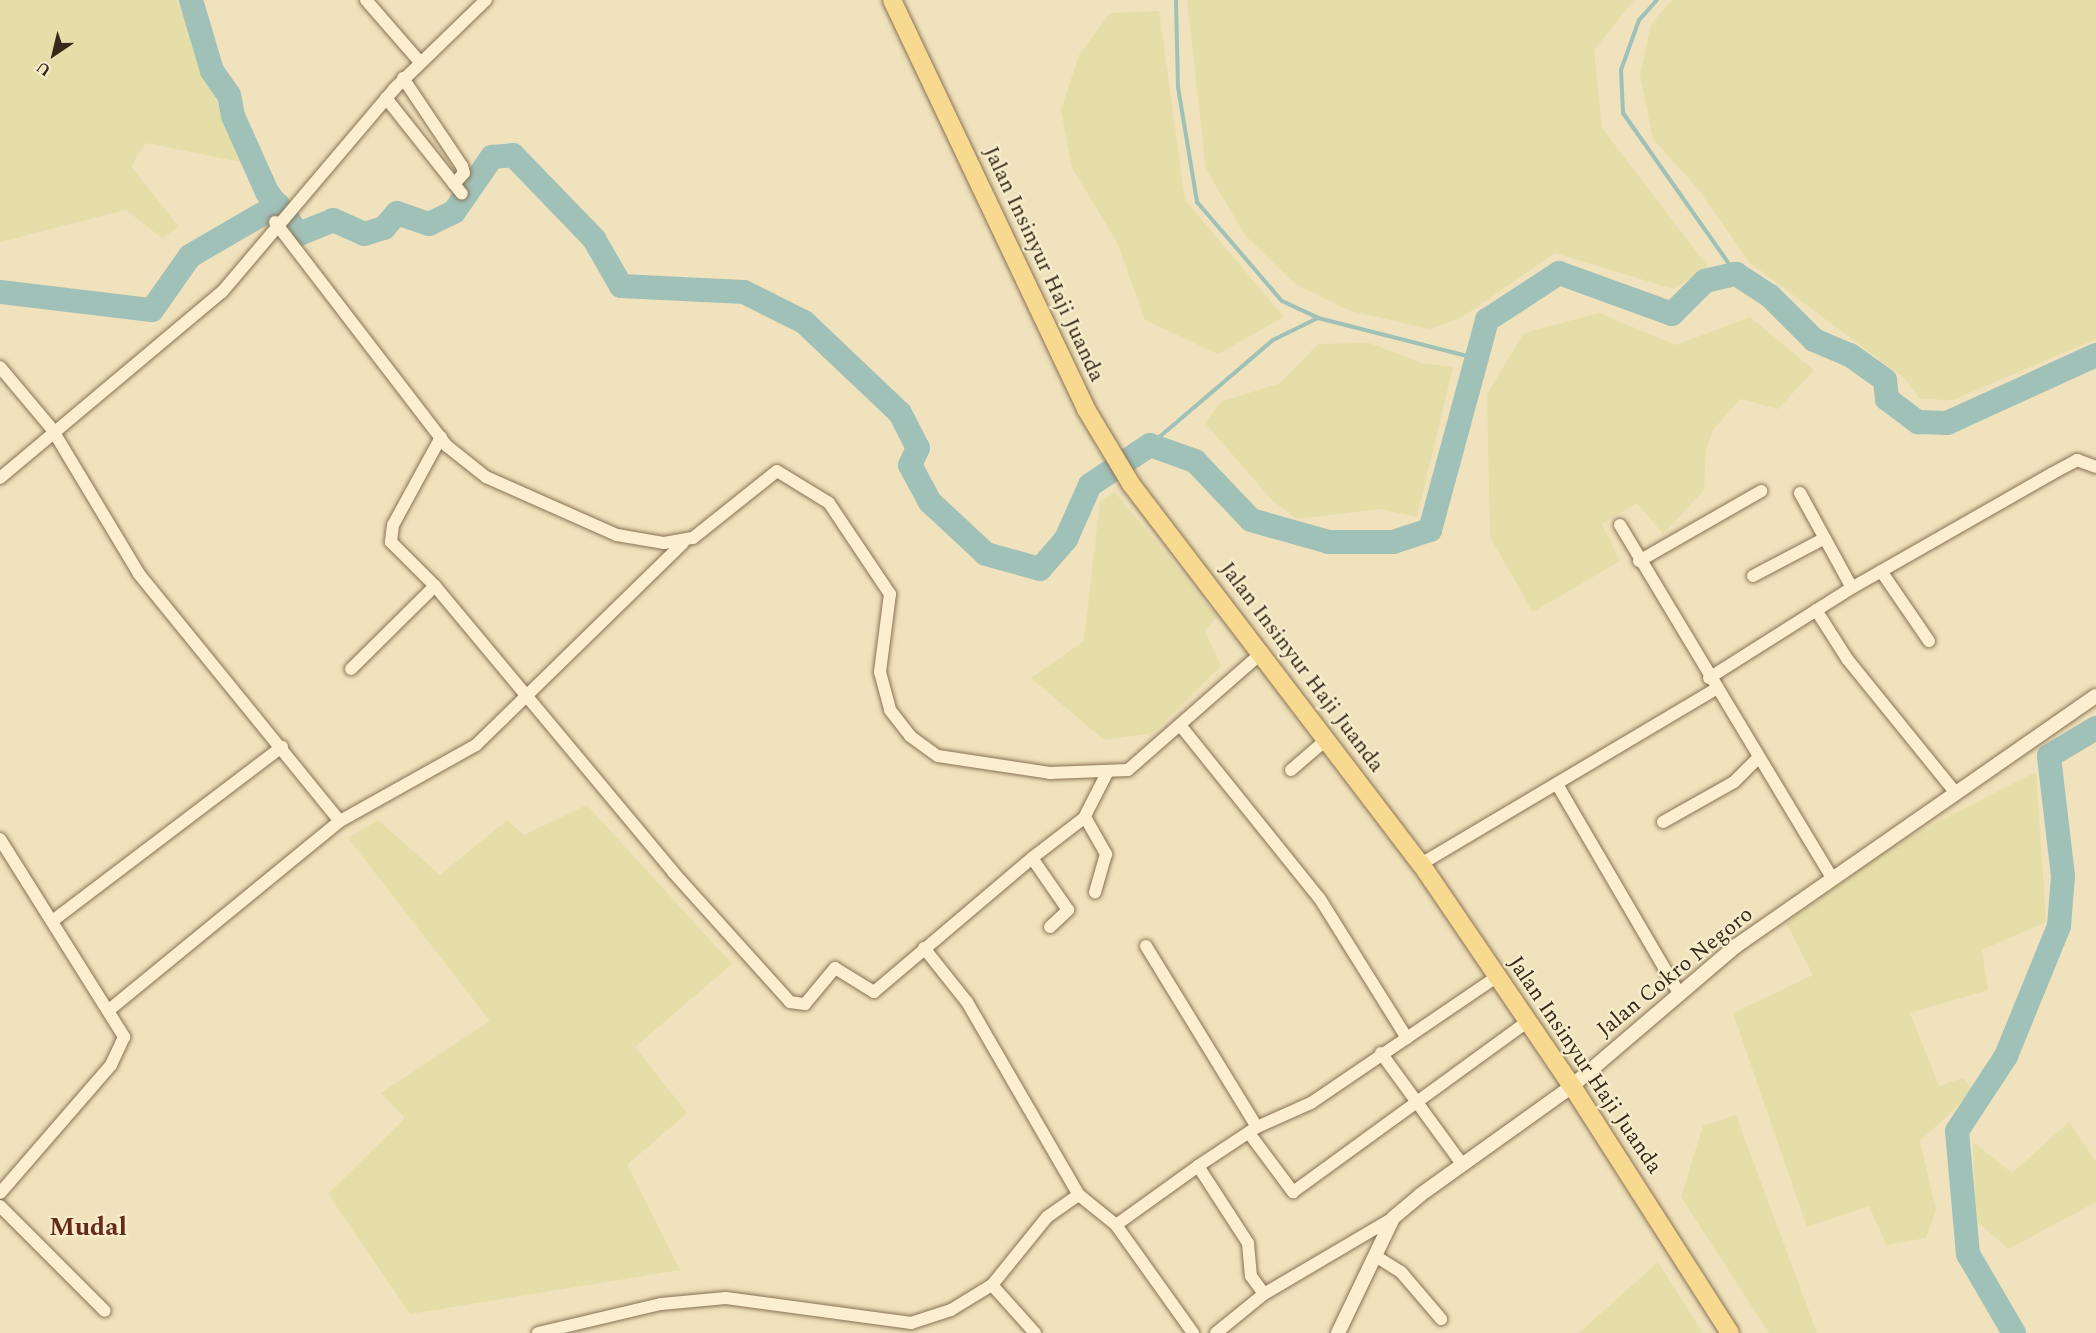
<!DOCTYPE html>
<style>
body{margin:0}
#map{position:relative;width:2096px;height:1333px;overflow:hidden;background:#f0e2bc;font-family:Spectral,serif}
div>[style]{position:absolute}
.farmland>*{inset:0;background:#e6dea9}
.stream>*{height:4px;margin:-2px;padding:0 2px;transform-origin:2px;border-radius:2px;background:#a0c1b8}
.river>*{height:24px;margin:-12px;padding:0 12px;transform-origin:12px;border-radius:12px;background:#a0c1b8}
.roads{filter:drop-shadow(0 0 2px #887255) drop-shadow(0 0 2px #887255)}
.minor>*{height:12px;margin:-6px;padding:0 6px;transform-origin:6px;border-radius:6px;background:#fbefcf}
.tertiary>*{height:14px;margin:-7px;padding:0 7px;transform-origin:7px;border-radius:7px;background:#fbefcf}
.primary>*{height:18px;margin:-9px;padding:0 9px;transform-origin:9px;border-radius:9px;background:#f7da90}
span{translate:-50% -50%;white-space:nowrap;text-align:center;line-height:1.15;-webkit-text-stroke:4.5px #f7eccc;paint-order:stroke}
.street-label{font-size:22px;color:#36291a}
.quarter-label{font-size:26px;color:#652a18;font-weight:700}
.north{position:absolute;left:24px;top:24px;width:60px;height:60px;-webkit-text-stroke:4px #f7eccc;paint-order:stroke;rotate:215deg;font-size:16px;font-weight:700;line-height:24px;text-align:center;color:#36291a}
.north::after{content:'';display:block;margin:auto;width:21px;height:27px;background:#36291a;clip-path:polygon(50% 0,100% 100%,50% 72%,0 100%)}
</style>
<div id="map">
<div class="farmland">
<i style="clip-path:polygon(0 0,177px 0,240px 162px,146px 143px,131px 166px,179px 227px,162px 238px,126px 210px,0 242px)"></i>
<i style="clip-path:polygon(1187px 0,1634px 0,1594px 50px,1602px 128px,1709px 268px,1673px 289px,1555px 253px,1461px 318px,1430px 329px,1350px 311px,1295px 284px,1245px 235px,1206px 169px)"></i>
<i style="clip-path:polygon(1672px 0,2096px 0,2096px 339px,1953px 400px,1920px 399px,1904px 378px,1749px 262px,1699px 190px,1653px 139px,1640px 75px,1651px 24px)"></i>
<i style="clip-path:polygon(1159px 11px,1185px 200px,1284px 317px,1218px 354px,1145px 320px,1117px 242px,1072px 168px,1061px 110px,1079px 55px,1110px 13px)"></i>
<i style="clip-path:polygon(1599px 313px,1676px 345px,1750px 317px,1814px 370px,1778px 409px,1740px 399px,1713px 430px,1706px 449px,1704px 490px,1663px 534px,1637px 503px,1602px 524px,1620px 561px,1533px 612px,1490px 537px,1487px 394px,1524px 333px)"></i>
<i style="clip-path:polygon(1369px 343px,1422px 363px,1453px 367px,1417px 517px,1380px 509px,1297px 519px,1272px 500px,1205px 423px,1222px 401px,1279px 384px,1318px 344px)"></i>
<i style="clip-path:polygon(1115px 492px,1217px 617px,1205px 631px,1221px 666px,1153px 733px,1104px 740px,1031px 678px,1084px 641px,1100px 501px)"></i>
<i style="clip-path:polygon(2036px 772px,2046px 922px,1982px 950px,1988px 990px,1910px 1013px,1939px 1086px,1963px 1078px,1974px 1091px,1920px 1141px,1936px 1210px,1926px 1238px,1886px 1245px,1869px 1206px,1807px 1227px,1733px 1013px,1813px 975px,1786px 923px,1902px 840px)"></i>
<i style="clip-path:polygon(587px 805px,732px 964px,635px 1047px,687px 1113px,627px 1165px,680px 1270px,410px 1314px,328px 1194px,405px 1118px,381px 1093px,490px 1021px,348px 838px,378px 820px,440px 875px,507px 820px,524px 835px)"></i>
<i style="clip-path:polygon(1736px 1115px,1817px 1333px,1769px 1333px,1681px 1197px,1703px 1126px)"></i>
<i style="clip-path:polygon(2069px 1122px,2096px 1162px,2096px 1202px,2009px 1249px,1975px 1220px,1973px 1142px,2012px 1173px)"></i>
<i style="clip-path:polygon(1658px 1262px,1703px 1333px,1579px 1333px)"></i>
</div>
<div class="stream">
<i style="left:1176px;top:0;width:87px;rotate:88.7deg"></i>
<i style="left:1178px;top:87px;width:117px;rotate:80.6deg"></i>
<i style="left:1197px;top:202px;width:130px;rotate:49.4deg"></i>
<i style="left:1282px;top:301px;width:40px;rotate:25deg"></i>
<i style="left:1318px;top:318px;width:162px;rotate:14.3deg"></i>
<i style="left:1657px;top:0;width:27px;rotate:132deg"></i>
<i style="left:1639px;top:20px;width:53px;rotate:109.8deg"></i>
<i style="left:1621px;top:70px;width:43px;rotate:87.3deg"></i>
<i style="left:1623px;top:113px;width:197px;rotate:54.9deg"></i>
<i style="left:1150px;top:445px;width:162px;rotate:-40.5deg"></i>
<i style="left:1273px;top:340px;width:50px;rotate:-26.1deg"></i>
</div>
<div class="river">
<i style="left:191px;top:0;width:74px;rotate:73.5deg"></i>
<i style="left:212px;top:71px;width:29px;rotate:55deg"></i>
<i style="left:229px;top:95px;width:21px;rotate:79deg"></i>
<i style="left:233px;top:116px;width:83px;rotate:65.9deg"></i>
<i style="left:267px;top:192px;width:53px;rotate:52.7deg"></i>
<i style="left:299px;top:234px;width:37px;rotate:-22deg"></i>
<i style="left:333px;top:220px;width:34px;rotate:24deg"></i>
<i style="left:364px;top:234px;width:21px;rotate:-17deg"></i>
<i style="left:384px;top:228px;width:20px;rotate:-49deg"></i>
<i style="left:397px;top:213px;width:34px;rotate:19deg"></i>
<i style="left:429px;top:224px;width:28px;rotate:-26deg"></i>
<i style="left:454px;top:212px;width:67px;rotate:-55.4deg"></i>
<i style="left:492px;top:157px;width:21px;rotate:-5deg"></i>
<i style="left:513px;top:155px;width:117px;rotate:46deg"></i>
<i style="left:594px;top:239px;width:54px;rotate:60.1deg"></i>
<i style="left:621px;top:286px;width:123px;rotate:2.8deg"></i>
<i style="left:744px;top:292px;width:67px;rotate:26.6deg"></i>
<i style="left:804px;top:322px;width:132px;rotate:43.5deg"></i>
<i style="left:900px;top:413px;width:39px;rotate:63deg"></i>
<i style="left:918px;top:448px;width:19px;rotate:115deg"></i>
<i style="left:910px;top:465px;width:42px;rotate:61.6deg"></i>
<i style="left:930px;top:502px;width:76px;rotate:42.9deg"></i>
<i style="left:986px;top:554px;width:56px;rotate:15.5deg"></i>
<i style="left:1040px;top:569px;width:40px;rotate:-49deg"></i>
<i style="left:1066px;top:539px;width:59px;rotate:-66deg"></i>
<i style="left:1090px;top:485px;width:72px;rotate:-33.7deg"></i>
<i style="left:1150px;top:445px;width:48px;rotate:19.6deg"></i>
<i style="left:1195px;top:461px;width:81px;rotate:46.5deg"></i>
<i style="left:1251px;top:520px;width:81px;rotate:15.8deg"></i>
<i style="left:1329px;top:542px;width:64px"></i>
<i style="left:1393px;top:542px;width:39px;rotate:-18deg"></i>
<i style="left:1430px;top:530px;width:218px;rotate:-74.8deg"></i>
<i style="left:1487px;top:320px;width:86px;rotate:-33.1deg"></i>
<i style="left:1559px;top:273px;width:120px;rotate:19.9deg"></i>
<i style="left:1672px;top:314px;width:47px;rotate:-45deg"></i>
<i style="left:1705px;top:281px;width:32px;rotate:-13deg"></i>
<i style="left:1736px;top:274px;width:40px;rotate:32.9deg"></i>
<i style="left:1770px;top:296px;width:62px;rotate:45deg"></i>
<i style="left:1814px;top:340px;width:39px;rotate:23deg"></i>
<i style="left:1850px;top:355px;width:43px;rotate:35.5deg"></i>
<i style="left:1885px;top:380px;width:19px;rotate:84deg"></i>
<i style="left:1887px;top:399px;width:39px;rotate:37deg"></i>
<i style="left:1918px;top:422px;width:29px;rotate:2deg"></i>
<i style="left:1947px;top:423px;width:164px;rotate:-24.5deg"></i>
<i style="left:0;top:292px;width:153px;rotate:6.8deg"></i>
<i style="left:152px;top:310px;width:66px;rotate:-54.9deg"></i>
<i style="left:190px;top:256px;width:102px;rotate:-30.1deg"></i>
<i style="left:2014px;top:1333px;width:91px;rotate:-120.2deg"></i>
<i style="left:1968px;top:1254px;width:123px;rotate:-95.1deg"></i>
<i style="left:1957px;top:1131px;width:90px;rotate:-56.8deg"></i>
<i style="left:2006px;top:1056px;width:140px;rotate:-67.8deg"></i>
<i style="left:2059px;top:926px;width:50px;rotate:-85.4deg"></i>
<i style="left:2063px;top:876px;width:121px;rotate:-96.7deg"></i>
<i style="left:2049px;top:756px;width:55px;rotate:-30.8deg"></i>
</div>
<div class="roads">
<div class="minor">
<i style="left:366px;top:0;width:81px;rotate:49deg"></i>
<i style="left:403px;top:78px;width:106px;rotate:56.2deg"></i>
<i style="left:462px;top:166px;width:7px;rotate:74deg"></i>
<i style="left:464px;top:173px;width:15px;rotate:132deg"></i>
<i style="left:386px;top:98px;width:122px;rotate:51.6deg"></i>
<i style="left:275px;top:222px;width:282px;rotate:52.5deg"></i>
<i style="left:447px;top:446px;width:50px;rotate:38.5deg"></i>
<i style="left:486px;top:477px;width:143px;rotate:23.9deg"></i>
<i style="left:617px;top:535px;width:48px;rotate:9.7deg"></i>
<i style="left:664px;top:543px;width:29px;rotate:-10deg"></i>
<i style="left:693px;top:538px;width:107px;rotate:-38.6deg"></i>
<i style="left:777px;top:471px;width:61px;rotate:31.6deg"></i>
<i style="left:829px;top:503px;width:110px;rotate:56.2deg"></i>
<i style="left:890px;top:594px;width:79px;rotate:97.3deg"></i>
<i style="left:880px;top:672px;width:39px;rotate:75deg"></i>
<i style="left:890px;top:710px;width:33px;rotate:52deg"></i>
<i style="left:910px;top:736px;width:34px;rotate:36deg"></i>
<i style="left:938px;top:756px;width:113px;rotate:8.6deg"></i>
<i style="left:1050px;top:773px;width:78px;rotate:-2.2deg"></i>
<i style="left:1128px;top:770px;width:179px;rotate:-41.2deg"></i>
<i style="left:0;top:367px;width:81px;rotate:50deg"></i>
<i style="left:52px;top:429px;width:169px;rotate:59deg"></i>
<i style="left:139px;top:574px;width:318px;rotate:50.9deg"></i>
<i style="left:441px;top:437px;width:100px;rotate:118.6deg"></i>
<i style="left:393px;top:525px;width:17px;rotate:97deg"></i>
<i style="left:391px;top:542px;width:62px;rotate:45deg"></i>
<i style="left:435px;top:586px;width:372px;rotate:50.2deg"></i>
<i style="left:673px;top:872px;width:175px;rotate:48deg"></i>
<i style="left:790px;top:1002px;width:15px;rotate:8deg"></i>
<i style="left:805px;top:1004px;width:47px;rotate:-50.2deg"></i>
<i style="left:835px;top:968px;width:46px;rotate:31.6deg"></i>
<i style="left:874px;top:992px;width:207px;rotate:-40.3deg"></i>
<i style="left:0;top:478px;width:290px;rotate:-40deg"></i>
<i style="left:222px;top:292px;width:266px;rotate:-49.7deg"></i>
<i style="left:394px;top:89px;width:128px;rotate:-44.1deg"></i>
<i style="left:1800px;top:493px;width:108px;rotate:61.3deg"></i>
<i style="left:1620px;top:525px;width:412px;rotate:59deg"></i>
<i style="left:1639px;top:561px;width:141px;rotate:-29.8deg"></i>
<i style="left:1881px;top:571px;width:85px;rotate:55.6deg"></i>
<i style="left:1753px;top:576px;width:81px;rotate:-27.8deg"></i>
<i style="left:1816px;top:610px;width:59px;rotate:57.4deg"></i>
<i style="left:1848px;top:660px;width:169px;rotate:51deg"></i>
<i style="left:351px;top:669px;width:118px;rotate:-44.7deg"></i>
<i style="left:1709px;top:678px;width:165px;rotate:-32.3deg"></i>
<i style="left:1848px;top:590px;width:234px;rotate:-29.7deg"></i>
<i style="left:2051px;top:474px;width:30px;rotate:-28deg"></i>
<i style="left:2077px;top:460px;width:20px;rotate:20deg"></i>
<i style="left:1180px;top:725px;width:223px;rotate:51.2deg"></i>
<i style="left:1320px;top:899px;width:164px;rotate:58deg"></i>
<i style="left:1291px;top:770px;width:48px;rotate:-40.7deg"></i>
<i style="left:1558px;top:786px;width:240px;rotate:59.7deg"></i>
<i style="left:1085px;top:817px;width:43px;rotate:60.4deg"></i>
<i style="left:1106px;top:854px;width:40px;rotate:106deg"></i>
<i style="left:1663px;top:822px;width:81px;rotate:-29.4deg"></i>
<i style="left:1734px;top:782px;width:34px;rotate:-45deg"></i>
<i style="left:0;top:839px;width:234px;rotate:57.9deg"></i>
<i style="left:124px;top:1037px;width:31px;rotate:115deg"></i>
<i style="left:111px;top:1065px;width:169px;rotate:130.9deg"></i>
<i style="left:1421px;top:864px;width:343px;rotate:-30.7deg"></i>
<i style="left:55px;top:919px;width:285px;rotate:-37.2deg"></i>
<i style="left:1050px;top:927px;width:25px;rotate:-43deg"></i>
<i style="left:1068px;top:910px;width:63px;rotate:-124.7deg"></i>
<i style="left:1032px;top:858px;width:66px;rotate:-37.6deg"></i>
<i style="left:1084px;top:818px;width:51px;rotate:-62.9deg"></i>
<i style="left:1146px;top:946px;width:212px;rotate:58.5deg"></i>
<i style="left:924px;top:948px;width:69px;rotate:51.5deg"></i>
<i style="left:967px;top:1002px;width:223px;rotate:59.9deg"></i>
<i style="left:1079px;top:1195px;width:48px;rotate:39deg"></i>
<i style="left:1116px;top:1225px;width:133px;rotate:54.5deg"></i>
<i style="left:109px;top:1010px;width:298px;rotate:-39.3deg"></i>
<i style="left:340px;top:821px;width:156px;rotate:-29.2deg"></i>
<i style="left:476px;top:745px;width:289px;rotate:-44.3deg"></i>
<i style="left:1381px;top:1053px;width:137px;rotate:53.9deg"></i>
<i style="left:1249px;top:1133px;width:74px;rotate:53.3deg"></i>
<i style="left:1293px;top:1192px;width:291px;rotate:-36deg"></i>
<i style="left:1198px;top:1166px;width:92px;rotate:57deg"></i>
<i style="left:1248px;top:1243px;width:33px;rotate:85deg"></i>
<i style="left:1251px;top:1276px;width:22px;rotate:54deg"></i>
<i style="left:0;top:1206px;width:148px;rotate:45deg"></i>
<i style="left:1116px;top:1225px;width:101px;rotate:-35.7deg"></i>
<i style="left:1198px;top:1166px;width:71px;rotate:-33.5deg"></i>
<i style="left:1257px;top:1127px;width:59px;rotate:-24deg"></i>
<i style="left:1311px;top:1103px;width:226px;rotate:-34.2deg"></i>
<i style="left:1377px;top:1257px;width:28px;rotate:32deg"></i>
<i style="left:1401px;top:1272px;width:62px;rotate:49.6deg"></i>
<i style="left:538px;top:1333px;width:126px;rotate:-13.3deg"></i>
<i style="left:661px;top:1304px;width:65px;rotate:-5.3deg"></i>
<i style="left:726px;top:1298px;width:187px;rotate:7.7deg"></i>
<i style="left:911px;top:1323px;width:42px;rotate:-18deg"></i>
<i style="left:951px;top:1310px;width:48px;rotate:-31.4deg"></i>
<i style="left:1035px;top:1333px;width:64px;rotate:-131.9deg"></i>
<i style="left:992px;top:1285px;width:87px;rotate:-51deg"></i>
<i style="left:1047px;top:1217px;width:39px;rotate:-35deg"></i>
<i style="left:1216px;top:1333px;width:62px;rotate:-39.1deg"></i>
<i style="left:1264px;top:1294px;width:150px;rotate:-30.5deg"></i>
</div>
<div class="tertiary">
<i style="left:1338px;top:1333px;width:127px;rotate:-64.4deg"></i>
<i style="left:1393px;top:1218px;width:35px;rotate:-40deg"></i>
<i style="left:1420px;top:1195px;width:187px;rotate:-35.6deg"></i>
<i style="left:1572px;top:1086px;width:216px;rotate:-40.5deg"></i>
<i style="left:1736px;top:946px;width:438px;rotate:-34.8deg"></i>
</div>
<div class="primary">
<i style="left:892px;top:0;width:453px;rotate:64.6deg"></i>
<i style="left:1086px;top:409px;width:87px;rotate:59deg"></i>
<i style="left:1131px;top:484px;width:478px;rotate:52.7deg"></i>
<i style="left:1421px;top:864px;width:268px;rotate:55.8deg"></i>
<i style="left:1572px;top:1086px;width:293px;rotate:57.4deg"></i>
</div>
</div>
<div class="street-label">
<span style="left:1044px;top:264px;rotate:65deg">Jalan Insinyur Haji Juanda</span>
<span style="left:1302px;top:667px;rotate:53deg">Jalan Insinyur Haji Juanda</span>
<span style="left:1675px;top:972px;rotate:-39deg">Jalan Cokro Negoro</span>
<span style="left:1585px;top:1065px;rotate:56deg">Jalan Insinyur Haji Juanda</span>
</div>
<div class="quarter-label">
<span style="left:88px;top:1228px">Mudal</span>
</div>
<div class="north">U</div>
</div>
